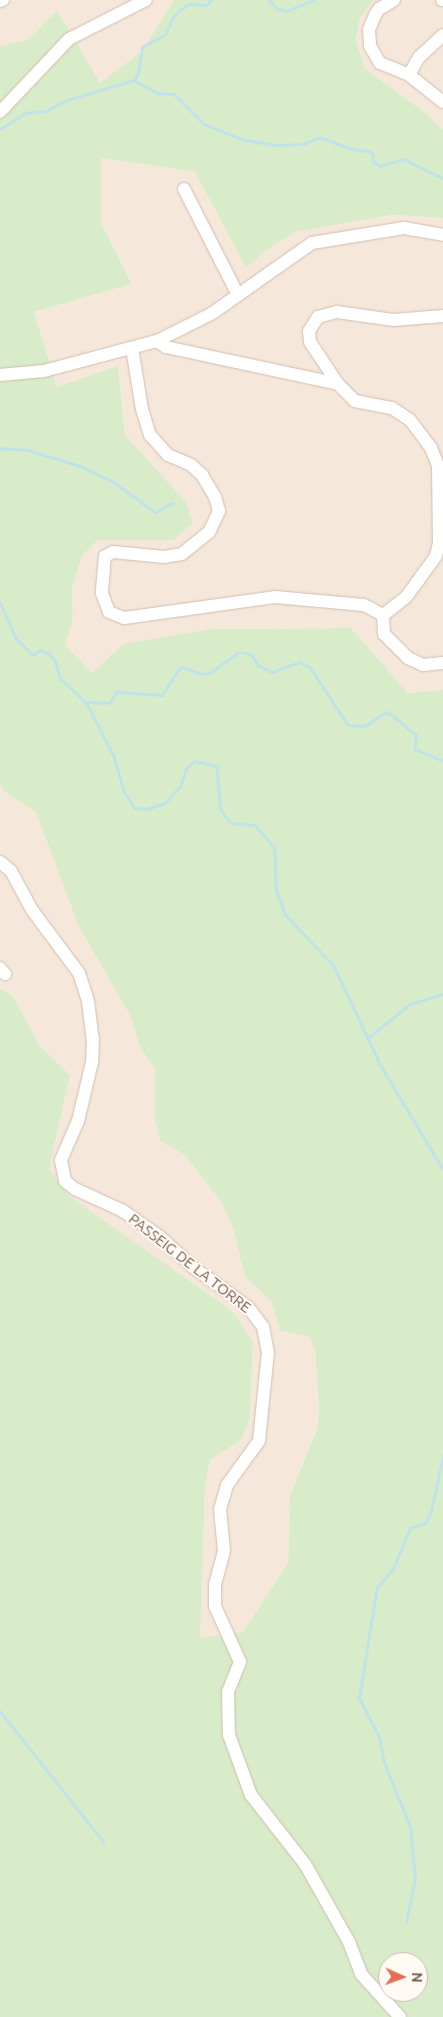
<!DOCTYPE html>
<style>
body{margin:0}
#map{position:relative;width:443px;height:2017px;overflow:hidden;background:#fdf6ec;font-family:Ubuntu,sans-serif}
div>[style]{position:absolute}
.residential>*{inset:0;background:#f5e8da}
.green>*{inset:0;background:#d8ecc9}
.stream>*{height:2.5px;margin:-1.25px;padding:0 1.25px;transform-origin:1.25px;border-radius:1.25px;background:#bfe3e8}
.roads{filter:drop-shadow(0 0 1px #d1beb0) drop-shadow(0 0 1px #d1beb0)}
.minor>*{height:12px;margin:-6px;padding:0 6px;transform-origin:6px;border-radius:6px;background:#fff}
span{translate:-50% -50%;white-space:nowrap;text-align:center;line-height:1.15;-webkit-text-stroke:4px #fffaf3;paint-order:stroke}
.street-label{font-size:15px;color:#7a5c4d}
.north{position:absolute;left:378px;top:1952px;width:50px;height:50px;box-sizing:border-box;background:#fffaf3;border:1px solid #cabbb1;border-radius:50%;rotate:92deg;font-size:14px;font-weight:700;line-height:20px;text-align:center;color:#7a5c4d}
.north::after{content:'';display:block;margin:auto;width:18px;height:22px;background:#e76f51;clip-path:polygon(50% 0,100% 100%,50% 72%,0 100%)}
</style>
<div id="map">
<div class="residential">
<i style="clip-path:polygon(0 0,174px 0,142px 51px,100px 84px,57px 10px,29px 39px,0 46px)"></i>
<i style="clip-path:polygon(373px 0,443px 0,443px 130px,423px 111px,365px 69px,356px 39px,360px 18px)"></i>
<i style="clip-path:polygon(101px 158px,195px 172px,246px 268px,268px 249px,295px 232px,392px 215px,443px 218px,443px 690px,408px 693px,351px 628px,210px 629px,123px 644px,92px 673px,65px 645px,73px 619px,72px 589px,82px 556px,98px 540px,173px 540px,186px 502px,125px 435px,118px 367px,57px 387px,34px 312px,132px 284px,101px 223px)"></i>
<i style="clip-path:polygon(0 782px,3px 791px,36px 812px,78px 925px,131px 1017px,140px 1048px,155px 1068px,160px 1141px,185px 1155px,222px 1203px,233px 1229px,245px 1277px,271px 1301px,280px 1331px,310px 1337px,315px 1350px,319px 1408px,317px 1427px,290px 1496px,288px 1563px,243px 1632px,199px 1639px,205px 1489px,210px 1460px,242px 1439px,250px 1416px,253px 1342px,132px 1242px,69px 1196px,49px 1169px,70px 1075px,40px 1046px,13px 996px,0 989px)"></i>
</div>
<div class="green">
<i style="clip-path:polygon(evenodd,174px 0,373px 0,360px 18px,356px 39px,365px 69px,423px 111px,443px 130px,443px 218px,392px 215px,295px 232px,268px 249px,246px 268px,195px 172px,101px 158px,101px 223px,132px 284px,34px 312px,57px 387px,118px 366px,125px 435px,186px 502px,193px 523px,173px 540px,98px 540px,82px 556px,72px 589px,73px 619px,65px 645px,92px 673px,123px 644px,210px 629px,351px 628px,408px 693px,443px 690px,443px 2017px,0 2017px,0 989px,13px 996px,40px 1046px,70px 1075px,49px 1169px,69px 1196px,232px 1311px,253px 1342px,250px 1417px,242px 1439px,210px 1460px,205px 1489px,200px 1638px,243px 1632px,288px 1563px,290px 1496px,317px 1428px,319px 1408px,315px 1350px,310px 1337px,280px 1331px,271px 1301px,245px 1277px,233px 1229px,222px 1203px,185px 1155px,160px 1141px,155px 1117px,155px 1068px,140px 1048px,131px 1017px,78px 925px,36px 812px,3px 791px,0 782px,0 46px,29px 39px,57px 10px,100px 83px,142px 51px,174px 0,388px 1962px,418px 1962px,418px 1992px,388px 1992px,388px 1962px)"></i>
</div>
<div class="stream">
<i style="left:269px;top:0;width:13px;rotate:45deg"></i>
<i style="left:278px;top:9px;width:9px;rotate:13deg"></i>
<i style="left:287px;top:11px;width:29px;rotate:-22deg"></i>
<i style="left:134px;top:80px;width:26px;rotate:29deg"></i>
<i style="left:157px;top:93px;width:17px;rotate:3deg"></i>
<i style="left:174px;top:94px;width:42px;rotate:45deg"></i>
<i style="left:204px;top:124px;width:40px;rotate:22deg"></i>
<i style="left:241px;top:139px;width:35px;rotate:10deg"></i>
<i style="left:275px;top:145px;width:28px;rotate:-2deg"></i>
<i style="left:303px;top:144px;width:18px;rotate:-22deg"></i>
<i style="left:320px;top:137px;width:31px;rotate:21deg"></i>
<i style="left:349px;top:148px;width:23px;rotate:10deg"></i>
<i style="left:372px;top:152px;width:10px;rotate:79deg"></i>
<i style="left:374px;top:162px;width:7px;rotate:34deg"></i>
<i style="left:380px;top:166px;width:24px;rotate:-17deg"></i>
<i style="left:403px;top:159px;width:44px;rotate:25.4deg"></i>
<i style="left:0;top:129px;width:31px;rotate:-32deg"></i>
<i style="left:26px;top:113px;width:20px;rotate:-6deg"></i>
<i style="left:46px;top:111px;width:24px;rotate:-28deg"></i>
<i style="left:67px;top:100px;width:70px;rotate:-16.6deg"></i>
<i style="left:134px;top:80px;width:8px;rotate:-60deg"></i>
<i style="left:138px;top:73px;width:26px;rotate:-81deg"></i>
<i style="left:142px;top:47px;width:26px;rotate:-28deg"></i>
<i style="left:165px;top:35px;width:20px;rotate:-66deg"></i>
<i style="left:173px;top:17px;width:10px;rotate:-45deg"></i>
<i style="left:180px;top:10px;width:12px;rotate:-31deg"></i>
<i style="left:190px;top:4px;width:16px;rotate:4deg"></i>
<i style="left:206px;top:5px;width:7px;rotate:-45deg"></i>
<i style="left:0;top:448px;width:28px;rotate:4deg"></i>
<i style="left:28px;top:450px;width:54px;rotate:17.1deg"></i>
<i style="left:80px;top:466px;width:38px;rotate:25deg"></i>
<i style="left:114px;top:482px;width:51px;rotate:36.2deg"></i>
<i style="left:155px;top:512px;width:20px;rotate:-27deg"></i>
<i style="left:0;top:602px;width:39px;rotate:66deg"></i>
<i style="left:16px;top:638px;width:24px;rotate:45deg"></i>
<i style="left:33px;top:655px;width:9px;rotate:-36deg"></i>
<i style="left:40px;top:650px;width:9px;rotate:21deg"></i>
<i style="left:48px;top:653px;width:10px;rotate:45deg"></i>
<i style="left:55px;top:660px;width:19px;rotate:74deg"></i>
<i style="left:60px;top:678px;width:35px;rotate:43deg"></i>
<i style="left:86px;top:702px;width:61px;rotate:62.6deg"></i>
<i style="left:114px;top:756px;width:36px;rotate:74deg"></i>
<i style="left:124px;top:791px;width:20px;rotate:57deg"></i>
<i style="left:135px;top:808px;width:12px;rotate:5deg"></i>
<i style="left:147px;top:809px;width:19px;rotate:-18deg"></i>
<i style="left:165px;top:803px;width:24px;rotate:-48deg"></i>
<i style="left:181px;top:785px;width:17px;rotate:-73deg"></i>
<i style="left:186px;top:769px;width:11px;rotate:-45deg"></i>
<i style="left:194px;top:761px;width:24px;rotate:12deg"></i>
<i style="left:217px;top:766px;width:41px;rotate:85.8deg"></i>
<i style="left:220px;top:807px;width:10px;rotate:61deg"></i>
<i style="left:225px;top:816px;width:10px;rotate:45deg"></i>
<i style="left:232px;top:823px;width:23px;rotate:5deg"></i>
<i style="left:255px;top:825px;width:30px;rotate:49deg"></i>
<i style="left:275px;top:848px;width:41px;rotate:88.6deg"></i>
<i style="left:276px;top:889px;width:27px;rotate:70deg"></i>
<i style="left:285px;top:914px;width:71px;rotate:46.7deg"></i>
<i style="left:334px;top:966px;width:110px;rotate:64.8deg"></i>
<i style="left:381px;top:1066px;width:120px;rotate:59deg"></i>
<i style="left:86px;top:702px;width:23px;rotate:2deg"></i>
<i style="left:109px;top:703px;width:14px;rotate:-54deg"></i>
<i style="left:117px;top:692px;width:45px;rotate:3.8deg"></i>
<i style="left:162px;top:695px;width:31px;rotate:-57deg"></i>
<i style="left:179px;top:669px;width:4px;rotate:-27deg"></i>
<i style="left:183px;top:667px;width:19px;rotate:21deg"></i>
<i style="left:201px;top:674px;width:9px;rotate:-6deg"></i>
<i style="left:210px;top:673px;width:34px;rotate:-36deg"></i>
<i style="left:238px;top:653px;width:8px"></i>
<i style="left:246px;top:653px;width:6px;rotate:18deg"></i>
<i style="left:252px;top:655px;width:13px;rotate:58deg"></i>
<i style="left:259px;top:666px;width:14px;rotate:25deg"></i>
<i style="left:272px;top:672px;width:29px;rotate:-20deg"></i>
<i style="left:299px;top:662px;width:12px;rotate:24deg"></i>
<i style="left:310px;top:667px;width:69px;rotate:56.8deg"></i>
<i style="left:348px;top:725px;width:17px;rotate:3deg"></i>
<i style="left:365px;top:726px;width:25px;rotate:-34deg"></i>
<i style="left:386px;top:712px;width:5px;rotate:22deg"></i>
<i style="left:391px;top:714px;width:33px;rotate:40deg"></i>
<i style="left:416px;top:735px;width:14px;rotate:94deg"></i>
<i style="left:415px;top:749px;width:30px;rotate:23deg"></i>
<i style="left:368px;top:1038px;width:54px;rotate:-39deg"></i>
<i style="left:410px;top:1004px;width:34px;rotate:-17deg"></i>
<i style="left:0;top:1711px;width:167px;rotate:51.6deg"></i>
<i style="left:406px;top:1922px;width:44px;rotate:-78.2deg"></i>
<i style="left:415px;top:1879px;width:52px;rotate:-95.5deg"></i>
<i style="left:410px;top:1827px;width:69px;rotate:-112.1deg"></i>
<i style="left:384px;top:1763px;width:26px;rotate:-101deg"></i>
<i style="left:379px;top:1737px;width:44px;rotate:-117.1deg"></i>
<i style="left:359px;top:1698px;width:112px;rotate:-80.8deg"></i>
<i style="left:377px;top:1587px;width:24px;rotate:-48deg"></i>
<i style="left:393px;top:1569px;width:44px;rotate:-67.5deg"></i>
<i style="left:410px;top:1528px;width:16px;rotate:-18deg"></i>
<i style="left:425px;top:1523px;width:13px;rotate:-63deg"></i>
<i style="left:431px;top:1511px;width:56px;rotate:-77.7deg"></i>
</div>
<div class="roads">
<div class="minor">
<i style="left:394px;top:0;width:17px;rotate:149deg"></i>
<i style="left:379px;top:9px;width:7px;rotate:124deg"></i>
<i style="left:375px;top:15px;width:16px;rotate:112deg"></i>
<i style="left:369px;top:30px;width:16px;rotate:86deg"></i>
<i style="left:370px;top:46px;width:20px;rotate:60deg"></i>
<i style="left:380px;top:63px;width:31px;rotate:22deg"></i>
<i style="left:442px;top:0;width:1px"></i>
<i style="left:0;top:1px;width:3px;rotate:-18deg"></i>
<i style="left:443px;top:35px;width:33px;rotate:137deg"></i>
<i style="left:419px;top:57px;width:21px;rotate:119deg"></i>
<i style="left:409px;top:75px;width:43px;rotate:38.5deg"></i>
<i style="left:0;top:112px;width:100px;rotate:-46.6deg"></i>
<i style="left:69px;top:39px;width:86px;rotate:-26.9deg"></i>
<i style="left:184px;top:189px;width:119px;rotate:63deg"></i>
<i style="left:157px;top:341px;width:11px;rotate:34deg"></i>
<i style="left:166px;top:347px;width:176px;rotate:12.1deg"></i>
<i style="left:338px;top:384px;width:24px;rotate:45deg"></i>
<i style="left:355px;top:401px;width:38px;rotate:11deg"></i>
<i style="left:392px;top:408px;width:22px;rotate:34deg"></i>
<i style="left:410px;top:420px;width:35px;rotate:53deg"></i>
<i style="left:431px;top:448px;width:18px;rotate:68deg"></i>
<i style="left:438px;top:465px;width:78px;rotate:89.3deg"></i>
<i style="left:439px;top:543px;width:13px;rotate:103deg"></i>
<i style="left:436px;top:556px;width:31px;rotate:126deg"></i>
<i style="left:418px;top:581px;width:21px;rotate:127deg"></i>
<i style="left:405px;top:598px;width:28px;rotate:142deg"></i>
<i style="left:132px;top:348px;width:62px;rotate:80.7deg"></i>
<i style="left:142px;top:409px;width:27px;rotate:73deg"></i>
<i style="left:150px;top:435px;width:27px;rotate:48deg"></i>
<i style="left:168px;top:455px;width:25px;rotate:23deg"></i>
<i style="left:191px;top:465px;width:15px;rotate:42deg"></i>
<i style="left:202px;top:475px;width:26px;rotate:59deg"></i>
<i style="left:215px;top:497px;width:15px;rotate:74deg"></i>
<i style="left:219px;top:511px;width:23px;rotate:115deg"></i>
<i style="left:209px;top:532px;width:35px;rotate:141deg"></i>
<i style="left:182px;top:554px;width:18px;rotate:171deg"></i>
<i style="left:164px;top:557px;width:51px;rotate:-174.4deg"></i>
<i style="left:113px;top:552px;width:9px;rotate:153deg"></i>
<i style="left:105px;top:556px;width:37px;rotate:95deg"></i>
<i style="left:102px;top:593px;width:20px;rotate:70deg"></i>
<i style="left:109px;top:612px;width:16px;rotate:22deg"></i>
<i style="left:124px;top:618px;width:152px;rotate:-7.9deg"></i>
<i style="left:275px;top:597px;width:89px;rotate:5.1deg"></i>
<i style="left:364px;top:605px;width:21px;rotate:28deg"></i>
<i style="left:0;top:375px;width:44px;rotate:-5.2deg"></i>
<i style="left:44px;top:371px;width:117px;rotate:-14.9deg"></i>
<i style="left:157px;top:341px;width:60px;rotate:-26.6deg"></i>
<i style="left:211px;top:314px;width:123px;rotate:-35.1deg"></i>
<i style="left:312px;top:243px;width:93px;rotate:-9.3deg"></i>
<i style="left:404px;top:228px;width:40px;rotate:10deg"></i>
<i style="left:338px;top:384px;width:50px;rotate:-123.7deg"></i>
<i style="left:310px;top:342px;width:11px;rotate:-95deg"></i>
<i style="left:309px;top:331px;width:17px;rotate:-57deg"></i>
<i style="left:318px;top:317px;width:20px;rotate:-15deg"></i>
<i style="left:337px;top:312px;width:58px;rotate:8deg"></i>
<i style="left:394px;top:320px;width:49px;rotate:-4.7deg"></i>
<i style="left:383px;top:615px;width:19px;rotate:87deg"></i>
<i style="left:384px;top:634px;width:34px;rotate:45deg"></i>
<i style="left:408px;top:658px;width:17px;rotate:25deg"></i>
<i style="left:423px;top:665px;width:20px;rotate:-6deg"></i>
<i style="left:0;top:862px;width:14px;rotate:39deg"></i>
<i style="left:11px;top:871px;width:44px;rotate:61.7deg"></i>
<i style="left:32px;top:910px;width:79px;rotate:53.3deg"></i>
<i style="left:79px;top:973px;width:29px;rotate:72deg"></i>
<i style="left:88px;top:1001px;width:38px;rotate:83deg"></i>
<i style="left:93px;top:1039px;width:23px;rotate:92deg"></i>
<i style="left:92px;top:1062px;width:61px;rotate:103.3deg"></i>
<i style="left:78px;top:1121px;width:43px;rotate:113.6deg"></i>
<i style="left:61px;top:1160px;width:21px;rotate:79deg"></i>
<i style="left:65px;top:1181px;width:13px;rotate:39deg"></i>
<i style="left:75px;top:1189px;width:53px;rotate:24.6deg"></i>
<i style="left:123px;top:1211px;width:44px;rotate:34.8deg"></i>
<i style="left:159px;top:1236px;width:47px;rotate:42.4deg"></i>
<i style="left:194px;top:1268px;width:67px;rotate:35.8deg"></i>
<i style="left:248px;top:1307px;width:25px;rotate:53deg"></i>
<i style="left:263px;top:1327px;width:25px;rotate:79deg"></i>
<i style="left:268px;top:1352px;width:89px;rotate:95.8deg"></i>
<i style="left:259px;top:1441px;width:54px;rotate:126deg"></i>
<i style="left:227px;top:1485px;width:25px;rotate:106deg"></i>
<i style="left:220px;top:1509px;width:42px;rotate:84.6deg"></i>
<i style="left:224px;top:1551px;width:35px;rotate:105deg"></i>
<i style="left:215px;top:1585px;width:21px;rotate:90deg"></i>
<i style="left:215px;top:1606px;width:61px;rotate:65.9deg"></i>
<i style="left:240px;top:1662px;width:32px;rotate:112deg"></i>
<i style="left:228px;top:1692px;width:43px;rotate:88.7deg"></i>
<i style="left:229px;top:1735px;width:64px;rotate:69.9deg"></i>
<i style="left:251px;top:1795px;width:88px;rotate:52deg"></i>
<i style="left:305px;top:1864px;width:90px;rotate:60.6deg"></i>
<i style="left:349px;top:1942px;width:34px;rotate:69deg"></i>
<i style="left:361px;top:1974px;width:58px;rotate:47.8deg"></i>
<i style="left:0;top:968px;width:8px;rotate:50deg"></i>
</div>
</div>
<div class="street-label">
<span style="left:190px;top:1263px;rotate:38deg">PASSEIG DE LA TORRE</span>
</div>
<div class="north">N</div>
</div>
